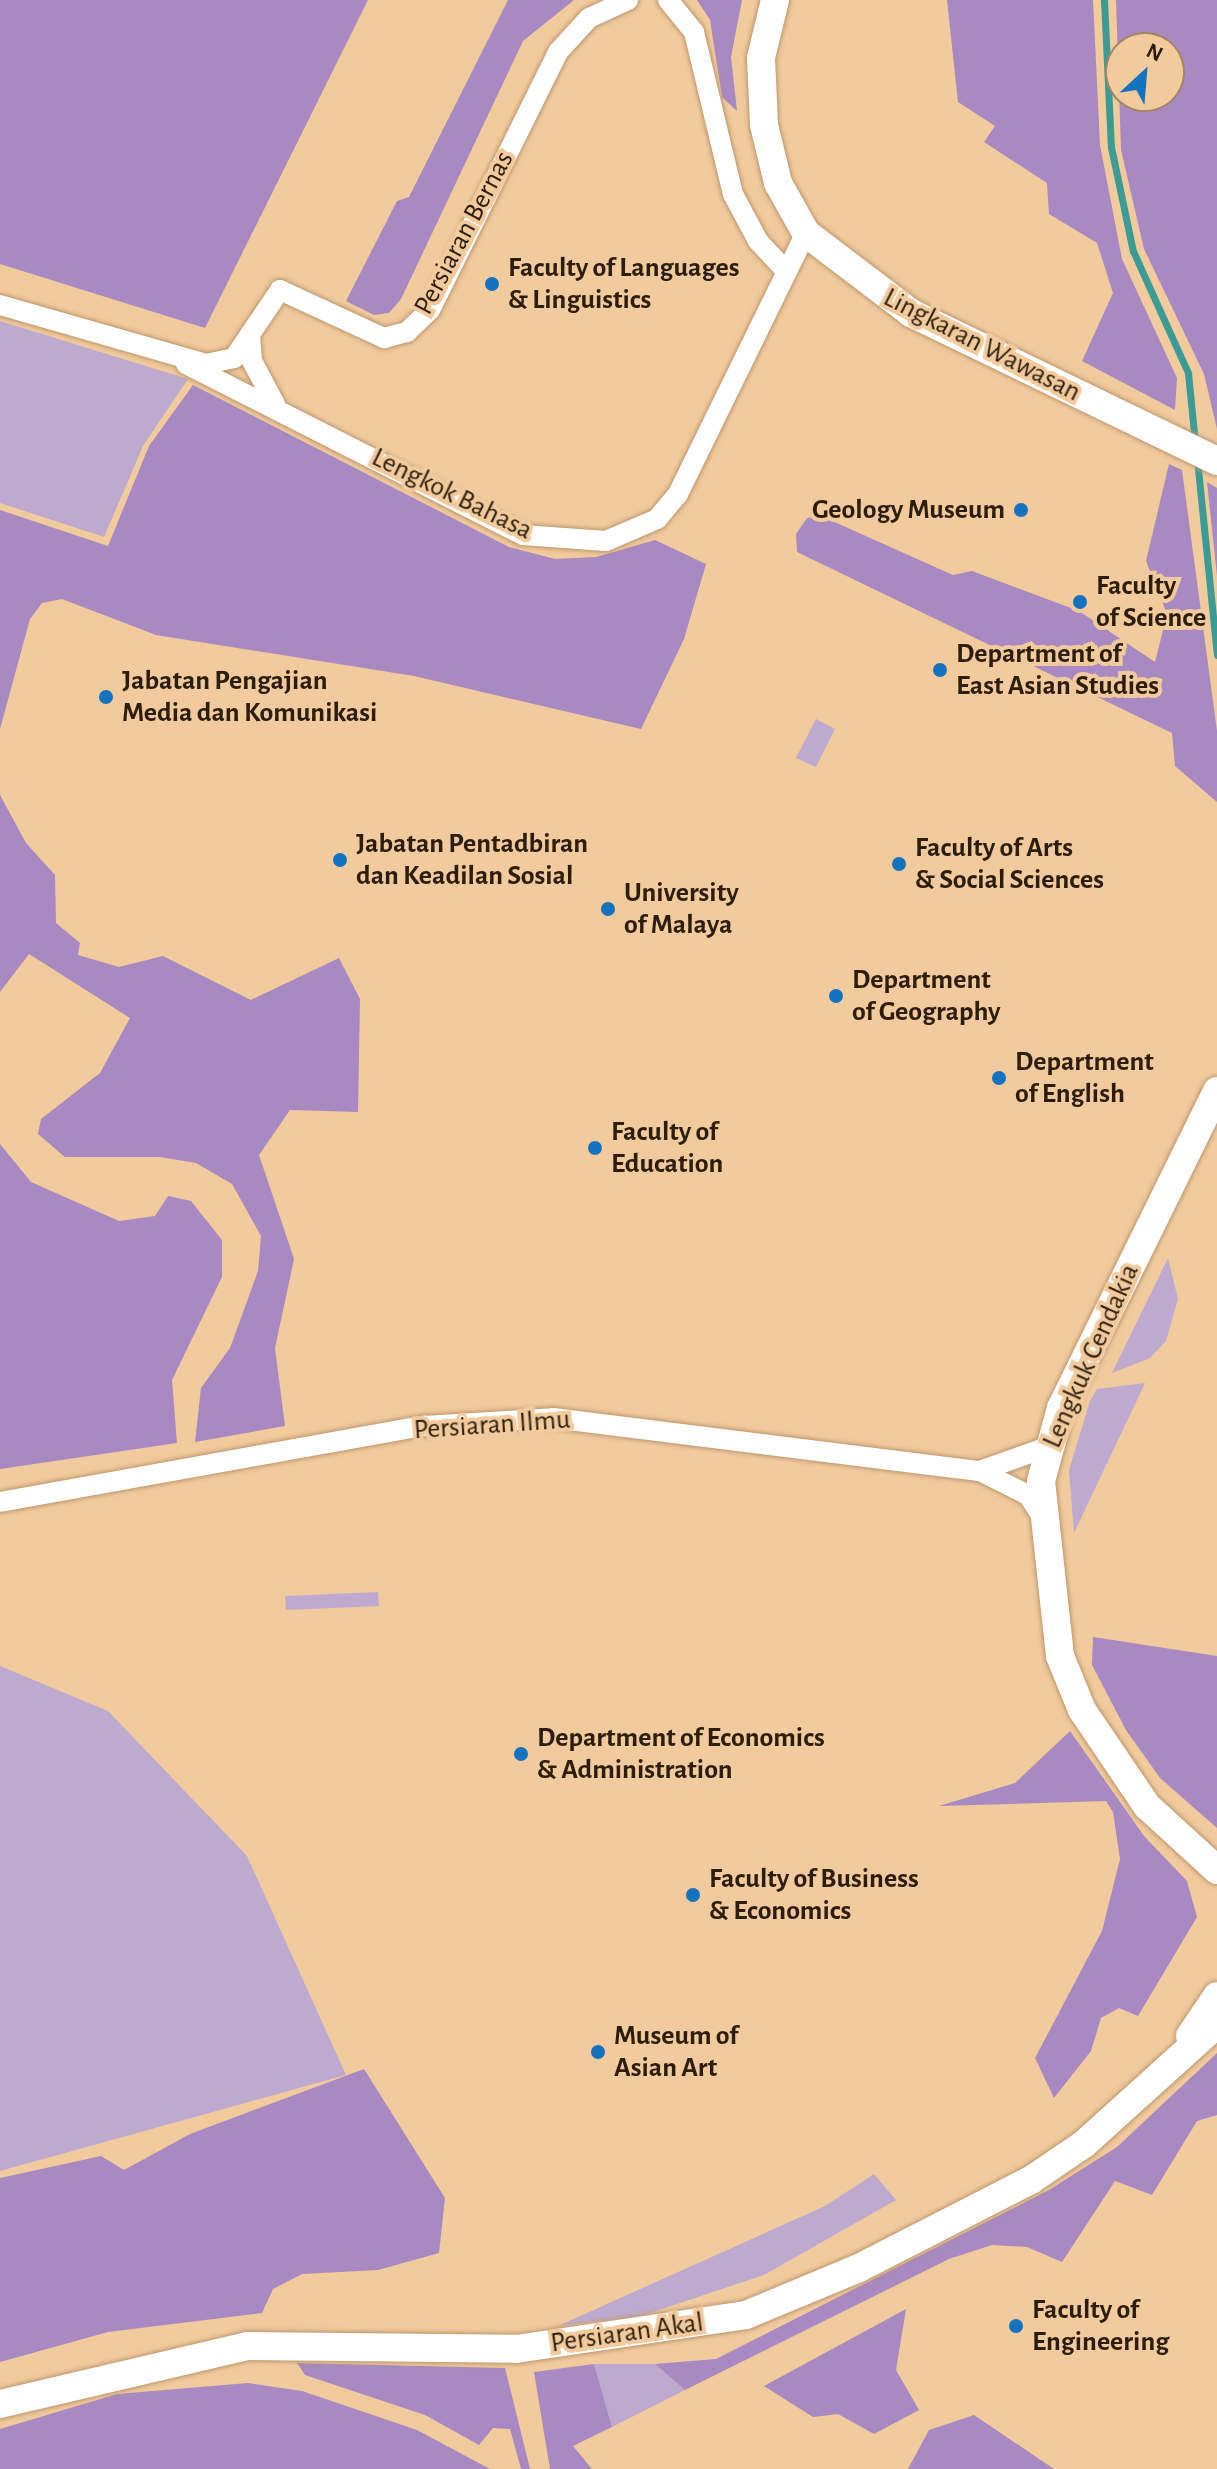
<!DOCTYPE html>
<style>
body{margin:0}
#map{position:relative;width:1217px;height:2469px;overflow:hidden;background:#f1ca9e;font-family:"Alegreya Sans",sans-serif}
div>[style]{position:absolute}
.green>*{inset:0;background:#beaace}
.forest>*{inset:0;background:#a889c1}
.stream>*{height:7px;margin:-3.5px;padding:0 3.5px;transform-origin:3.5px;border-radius:3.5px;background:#3c9b95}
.roads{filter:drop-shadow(0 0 2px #bd976d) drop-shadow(0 0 2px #bd976d)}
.street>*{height:20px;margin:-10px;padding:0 10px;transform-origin:10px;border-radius:10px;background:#fff}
.secondary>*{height:28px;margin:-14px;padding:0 14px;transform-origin:14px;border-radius:14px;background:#fff}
.dots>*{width:22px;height:22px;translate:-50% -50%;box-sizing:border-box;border:4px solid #f1ca9e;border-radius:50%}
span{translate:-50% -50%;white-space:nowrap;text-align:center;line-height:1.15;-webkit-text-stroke:8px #f1ca9e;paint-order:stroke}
.street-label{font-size:28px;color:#2c1d0c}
.poi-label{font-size:28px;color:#2c1d0c;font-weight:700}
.left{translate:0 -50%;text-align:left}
.right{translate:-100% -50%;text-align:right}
.north{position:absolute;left:1105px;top:32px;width:80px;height:80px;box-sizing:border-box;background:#f1ca9e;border:2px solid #a28564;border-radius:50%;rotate:26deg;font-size:22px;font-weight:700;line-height:32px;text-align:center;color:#2c1d0c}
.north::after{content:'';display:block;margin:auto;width:28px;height:36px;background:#1572bf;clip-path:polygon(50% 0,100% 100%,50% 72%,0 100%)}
</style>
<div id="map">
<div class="green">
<i style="clip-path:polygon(0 321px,188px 379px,143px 446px,104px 537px,0 503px)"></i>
<i style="clip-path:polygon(816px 719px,835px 729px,816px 767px,796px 758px)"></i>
<i style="clip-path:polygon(1168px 1258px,1178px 1299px,1166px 1341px,1150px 1358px,1112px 1373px)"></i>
<i style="clip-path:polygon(1145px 1383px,1074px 1533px,1069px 1470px,1090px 1401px,1097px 1389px)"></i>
<i style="clip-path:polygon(378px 1592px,379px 1606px,286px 1610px,285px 1596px)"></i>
<i style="clip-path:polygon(0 1666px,108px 1711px,247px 1856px,346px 2075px,0 2171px)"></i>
<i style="clip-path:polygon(874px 2174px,896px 2200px,764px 2275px,641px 2316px,558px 2326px,825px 2206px)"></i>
<i style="clip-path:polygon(594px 2364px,655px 2364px,685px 2390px,612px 2427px)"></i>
</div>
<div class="forest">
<i style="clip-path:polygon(0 0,368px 0,205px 328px,0 264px)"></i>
<i style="clip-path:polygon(508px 0,574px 0,523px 41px,401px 299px,389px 313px,374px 315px,346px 301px,397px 201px,409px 197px)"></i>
<i style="clip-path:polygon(697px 0,742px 0,731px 57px,737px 111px,722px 97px,710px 20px)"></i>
<i style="clip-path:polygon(947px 0,1093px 0,1100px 145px,1122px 259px,1177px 378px,1175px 410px,1082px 361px,1113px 293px,1097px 243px,1049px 214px,1047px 183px,984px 142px,995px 126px,958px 102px)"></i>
<i style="clip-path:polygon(evenodd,1116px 0,1217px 0,1217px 429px,1204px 374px,1144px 249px,1121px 150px,1116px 0,1121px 48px,1169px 48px,1169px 96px,1121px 96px,1121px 48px)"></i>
<i style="clip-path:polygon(193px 385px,509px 547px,555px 559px,596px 557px,655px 540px,706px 564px,684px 639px,641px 729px,414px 676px,156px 635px,62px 599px,42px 603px,30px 619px,0 729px,0 510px,108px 546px,149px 446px)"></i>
<i style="clip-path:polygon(1169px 464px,1182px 470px,1217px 731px,1217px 802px,1175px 766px,1172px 733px,797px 552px,796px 534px,807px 518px,821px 516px,953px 575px,972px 571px,1079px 611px,1155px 662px,1167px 614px,1146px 561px)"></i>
<i style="clip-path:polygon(1207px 482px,1217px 488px,1217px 576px)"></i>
<i style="clip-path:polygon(0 795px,26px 843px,55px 875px,56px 923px,80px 943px,78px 955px,119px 967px,163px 956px,251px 1000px,339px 958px,360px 999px,358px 1112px,290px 1110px,259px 1155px,294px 1259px,275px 1348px,285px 1426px,195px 1442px,201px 1388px,230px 1348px,258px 1271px,261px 1236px,232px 1184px,196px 1163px,160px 1157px,65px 1157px,38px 1134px,41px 1119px,100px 1073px,130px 1018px,29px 954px,0 992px)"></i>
<i style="clip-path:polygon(0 1144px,31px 1182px,119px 1221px,155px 1216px,168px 1196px,191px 1201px,222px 1240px,222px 1277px,172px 1380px,177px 1443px,0 1469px)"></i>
<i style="clip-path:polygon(1093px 1637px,1217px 1656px,1217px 1828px,1160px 1778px,1126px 1730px,1092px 1665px)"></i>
<i style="clip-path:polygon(1070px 1731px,1144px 1836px,1187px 1881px,1197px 1917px,1138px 2016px,1119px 2008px,1101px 2018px,1091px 2051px,1054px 2098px,1035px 2058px,1102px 1931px,1120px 1859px,1113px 1812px,1106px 1801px,939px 1806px,1015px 1783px)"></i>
<i style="clip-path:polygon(1217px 2053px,1217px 2115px,1197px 2121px,1152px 2195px,1115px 2181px,1062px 2262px,1027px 2247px,992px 2245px,949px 2259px,685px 2390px,655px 2364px,716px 2359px,1049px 2190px,1117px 2147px)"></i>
<i style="clip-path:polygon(364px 2069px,445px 2198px,439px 2253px,378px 2270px,302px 2274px,273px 2289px,262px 2313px,108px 2332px,0 2362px,0 2178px,101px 2156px,124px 2170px,190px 2134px)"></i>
<i style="clip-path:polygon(906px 2309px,896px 2370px,919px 2410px,874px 2434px,838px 2414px,813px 2417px,764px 2386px)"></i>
<i style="clip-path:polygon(297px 2363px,505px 2368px,530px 2469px,521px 2469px,510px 2429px,493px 2428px,479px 2445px,425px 2415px,305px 2375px)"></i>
<i style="clip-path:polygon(594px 2364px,612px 2427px,573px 2446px,592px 2469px,550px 2469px,534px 2372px)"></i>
<i style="clip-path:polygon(248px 2383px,302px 2391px,417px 2430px,490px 2469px,0 2469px,0 2429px,117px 2394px)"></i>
<i style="clip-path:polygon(974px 2415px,1054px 2469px,908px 2469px,929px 2430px)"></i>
</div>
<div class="stream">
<i style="left:1104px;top:0;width:147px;rotate:87.3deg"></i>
<i style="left:1111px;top:147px;width:106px;rotate:78.1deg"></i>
<i style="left:1133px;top:251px;width:134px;rotate:65.7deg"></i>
<i style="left:1188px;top:373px;width:70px;rotate:84.3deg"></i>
<i style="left:1197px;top:459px;width:197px;rotate:84.2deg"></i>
</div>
<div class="roads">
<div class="street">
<i style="left:668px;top:0;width:41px;rotate:50.9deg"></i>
<i style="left:694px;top:32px;width:167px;rotate:76.5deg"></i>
<i style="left:733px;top:194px;width:53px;rotate:62deg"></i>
<i style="left:758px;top:241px;width:40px;rotate:47deg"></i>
<i style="left:0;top:305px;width:214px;rotate:16deg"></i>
<i style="left:206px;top:364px;width:29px;rotate:-12deg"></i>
<i style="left:234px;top:358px;width:82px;rotate:-55.9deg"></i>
<i style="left:280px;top:290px;width:115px;rotate:24.8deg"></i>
<i style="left:384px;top:338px;width:24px;rotate:-15deg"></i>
<i style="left:407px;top:332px;width:32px;rotate:-44deg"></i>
<i style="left:430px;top:310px;width:288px;rotate:-63.6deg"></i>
<i style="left:558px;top:52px;width:46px;rotate:-47.6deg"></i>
<i style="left:589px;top:18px;width:43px;rotate:-24.8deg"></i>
<i style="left:250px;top:334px;width:27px;rotate:86deg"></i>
<i style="left:252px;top:361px;width:49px;rotate:61.9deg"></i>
<i style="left:186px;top:364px;width:378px;rotate:26.9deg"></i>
<i style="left:523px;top:535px;width:83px;rotate:4.1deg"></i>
<i style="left:606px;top:541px;width:56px;rotate:-23.3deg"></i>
<i style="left:657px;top:519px;width:33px;rotate:-50deg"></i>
<i style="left:678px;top:494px;width:291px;rotate:-63.9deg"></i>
<i style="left:0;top:1502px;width:431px;rotate:-10.2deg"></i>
<i style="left:424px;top:1426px;width:129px;rotate:-3.5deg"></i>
<i style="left:553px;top:1418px;width:430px;rotate:7.1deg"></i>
<i style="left:1041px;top:1515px;width:24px;rotate:-123deg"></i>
<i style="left:1028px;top:1495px;width:54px;rotate:-153.4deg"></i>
<i style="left:980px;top:1471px;width:71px;rotate:-19.7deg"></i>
</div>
<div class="secondary">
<i style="left:775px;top:0;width:60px;rotate:103.6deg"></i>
<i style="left:761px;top:58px;width:67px;rotate:87.4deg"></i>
<i style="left:764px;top:125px;width:60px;rotate:76.4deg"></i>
<i style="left:778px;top:183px;width:57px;rotate:60.8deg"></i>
<i style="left:806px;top:233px;width:132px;rotate:37.3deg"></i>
<i style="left:911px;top:313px;width:340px;rotate:25.8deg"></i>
<i style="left:1217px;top:1091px;width:353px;rotate:116.2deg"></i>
<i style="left:1061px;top:1408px;width:76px;rotate:105.3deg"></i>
<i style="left:1041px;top:1481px;width:176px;rotate:83.8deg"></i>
<i style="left:1060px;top:1656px;width:58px;rotate:67.8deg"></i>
<i style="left:1082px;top:1710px;width:116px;rotate:55.9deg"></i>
<i style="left:1147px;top:1806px;width:95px;rotate:42.4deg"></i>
<i style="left:1190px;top:2036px;width:48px;rotate:-56deg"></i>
<i style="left:0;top:2404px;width:254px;rotate:-13.2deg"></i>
<i style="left:247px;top:2346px;width:269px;rotate:0.6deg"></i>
<i style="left:516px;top:2349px;width:232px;rotate:-8.4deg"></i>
<i style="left:746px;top:2315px;width:122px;rotate:-22.6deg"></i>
<i style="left:859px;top:2268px;width:193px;rotate:-27.1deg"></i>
<i style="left:1031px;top:2180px;width:64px;rotate:-34.2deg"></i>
<i style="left:1084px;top:2144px;width:179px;rotate:-42.1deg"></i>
</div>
</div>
<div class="dots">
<i style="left:492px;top:284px;background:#1572bf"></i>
<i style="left:1021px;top:510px;background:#1572bf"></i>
<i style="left:1080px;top:602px;background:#1572bf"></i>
<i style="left:940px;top:670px;background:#1572bf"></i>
<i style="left:106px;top:697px;background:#1572bf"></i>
<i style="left:340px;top:860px;background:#1572bf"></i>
<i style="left:899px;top:864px;background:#1572bf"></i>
<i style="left:608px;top:909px;background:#1572bf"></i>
<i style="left:836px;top:996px;background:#1572bf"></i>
<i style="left:999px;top:1078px;background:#1572bf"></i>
<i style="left:595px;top:1148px;background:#1572bf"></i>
<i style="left:521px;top:1754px;background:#1572bf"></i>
<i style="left:693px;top:1895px;background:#1572bf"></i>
<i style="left:598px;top:2052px;background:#1572bf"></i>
<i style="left:1016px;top:2326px;background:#1572bf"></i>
</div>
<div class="street-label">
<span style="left:464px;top:233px;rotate:-62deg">Persiaran Bernas</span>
<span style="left:982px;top:345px;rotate:27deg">Lingkaran Wawasan</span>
<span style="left:452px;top:494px;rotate:26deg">Lengkok Bahasa</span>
<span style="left:1091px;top:1356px;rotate:-66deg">Lengkuk Cendakia</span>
<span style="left:492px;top:1425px;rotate:-4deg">Persiaran Ilmu</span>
<span style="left:627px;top:2333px;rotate:-8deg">Persiaran Akal</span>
</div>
<div class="poi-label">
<span class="left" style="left:508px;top:284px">Faculty of Languages<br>&amp; Linguistics</span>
<span class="right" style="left:1005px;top:510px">Geology Museum</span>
<span class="left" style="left:1096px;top:602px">Faculty<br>of Science</span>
<span class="left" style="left:956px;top:670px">Department of<br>East Asian Studies</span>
<span class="left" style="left:122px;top:697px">Jabatan Pengajian<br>Media dan Komunikasi</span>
<span class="left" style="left:356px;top:860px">Jabatan Pentadbiran<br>dan Keadilan Sosial</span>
<span class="left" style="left:915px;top:864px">Faculty of Arts<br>&amp; Social Sciences</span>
<span class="left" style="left:624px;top:909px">University<br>of Malaya</span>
<span class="left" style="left:852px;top:996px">Department<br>of Geography</span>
<span class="left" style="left:1015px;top:1078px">Department<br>of English</span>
<span class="left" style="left:611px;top:1148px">Faculty of<br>Education</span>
<span class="left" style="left:537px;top:1754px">Department of Economics<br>&amp; Administration</span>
<span class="left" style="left:709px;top:1895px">Faculty of Business<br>&amp; Economics</span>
<span class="left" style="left:614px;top:2052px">Museum of<br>Asian Art</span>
<span class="left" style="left:1032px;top:2326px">Faculty of<br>Engineering</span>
</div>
<div class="north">N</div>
</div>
